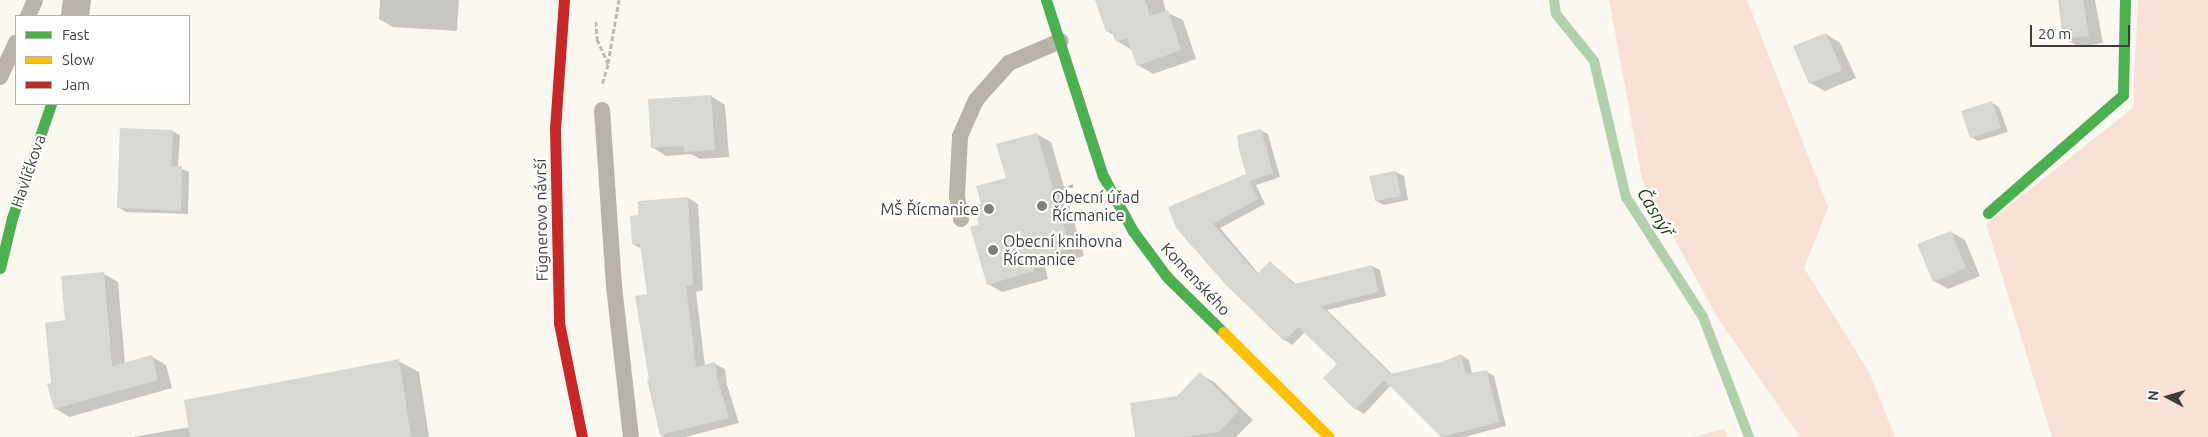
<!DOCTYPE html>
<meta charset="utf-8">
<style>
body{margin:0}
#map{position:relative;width:2208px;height:437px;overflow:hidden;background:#faf8f1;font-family:Ubuntu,sans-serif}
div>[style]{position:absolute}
.green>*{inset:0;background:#fae1d7}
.shadow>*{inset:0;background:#0003}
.stream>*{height:10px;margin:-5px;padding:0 5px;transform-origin:5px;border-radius:5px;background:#b3d0ac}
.building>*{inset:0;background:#d8d8d2}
.path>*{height:3px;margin-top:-1.5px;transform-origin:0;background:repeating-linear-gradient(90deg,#beb9b3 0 5px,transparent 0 7.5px)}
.lane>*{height:16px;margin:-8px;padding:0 8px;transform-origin:8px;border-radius:8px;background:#b9b2ab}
.street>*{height:28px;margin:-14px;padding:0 14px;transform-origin:14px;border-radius:14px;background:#b9b2ab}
.fast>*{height:11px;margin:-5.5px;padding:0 5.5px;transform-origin:5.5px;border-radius:5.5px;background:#4caf50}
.slow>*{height:11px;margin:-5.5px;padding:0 5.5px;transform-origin:5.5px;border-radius:5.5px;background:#ffc107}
.jam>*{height:11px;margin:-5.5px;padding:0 5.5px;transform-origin:5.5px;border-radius:5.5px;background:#c62828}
.dots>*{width:14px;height:14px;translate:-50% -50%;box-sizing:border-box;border:2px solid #fff;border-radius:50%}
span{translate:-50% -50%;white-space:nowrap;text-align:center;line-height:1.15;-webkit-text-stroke:4.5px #fff;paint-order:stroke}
.street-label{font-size:16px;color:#3f3d38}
.poi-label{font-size:16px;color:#3f3d38}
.left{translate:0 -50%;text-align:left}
.right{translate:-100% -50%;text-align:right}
.water-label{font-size:18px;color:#133d0c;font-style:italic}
.legend{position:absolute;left:15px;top:15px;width:175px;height:90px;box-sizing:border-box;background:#fff;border:1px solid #b2b1af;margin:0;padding:6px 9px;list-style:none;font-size:15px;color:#3f3d38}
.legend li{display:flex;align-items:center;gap:10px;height:25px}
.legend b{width:25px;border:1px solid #b2b1af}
.north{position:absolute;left:2143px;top:372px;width:50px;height:50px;-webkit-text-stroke:4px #fff;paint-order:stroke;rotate:276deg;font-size:14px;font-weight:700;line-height:20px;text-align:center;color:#3f3d38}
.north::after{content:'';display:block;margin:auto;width:18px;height:22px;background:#3f3d38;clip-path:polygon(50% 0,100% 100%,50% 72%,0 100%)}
.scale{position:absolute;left:2030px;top:25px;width:100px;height:22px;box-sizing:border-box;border:2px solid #3f3d38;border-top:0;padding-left:6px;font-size:15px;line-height:18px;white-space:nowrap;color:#3f3d38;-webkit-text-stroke:4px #fff;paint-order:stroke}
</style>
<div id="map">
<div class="green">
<i style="clip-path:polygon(1609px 0,1747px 0,1828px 207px,1804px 268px,1869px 372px,1895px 437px,1800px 437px,1717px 317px,1642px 179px)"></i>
<i style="clip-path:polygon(2138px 0,2208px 0,2208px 437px,2052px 437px,1986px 224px,2133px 108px)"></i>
<i style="clip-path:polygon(1724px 429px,1728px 437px,1692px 437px)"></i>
</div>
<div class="shadow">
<i style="clip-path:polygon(380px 0,459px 0,457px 31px,393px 27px,379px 19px)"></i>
<i style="clip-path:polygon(1096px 0,1163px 0,1166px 12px,1183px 20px,1196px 59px,1153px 74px,1138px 65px,1132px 50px,1117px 41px,1115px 36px,1107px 31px)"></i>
<i style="clip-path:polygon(2059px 0,2095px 0,2103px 43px,2079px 47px,2064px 38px)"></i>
<i style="clip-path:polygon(1826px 34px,1840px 43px,1856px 78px,1825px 91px,1810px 83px)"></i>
<i style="clip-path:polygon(711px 96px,725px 105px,729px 157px,700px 159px,691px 154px,666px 156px,652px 147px,649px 100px)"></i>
<i style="clip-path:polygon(1992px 103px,1999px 107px,2008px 132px,1978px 141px,1971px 137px)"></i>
<i style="clip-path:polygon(1260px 130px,1268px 134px,1280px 177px,1256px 185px,1265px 204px,1220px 228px,1259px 274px,1270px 262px,1296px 284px,1372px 266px,1380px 270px,1386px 296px,1327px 310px,1393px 375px,1442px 363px,1461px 355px,1469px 360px,1472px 374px,1486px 371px,1494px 376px,1506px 426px,1464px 437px,1443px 437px,1391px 385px,1364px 414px,1356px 409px,1324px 378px,1339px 364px,1305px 332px,1292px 345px,1285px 340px,1226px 283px,1178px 228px,1248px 175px,1237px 137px)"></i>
<i style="clip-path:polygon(172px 131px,180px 135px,178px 167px,189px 172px,188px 214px,126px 212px,118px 207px)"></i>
<i style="clip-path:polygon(1037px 134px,1051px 142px,1084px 256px,1045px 267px,1048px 279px,1002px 292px,988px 284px,980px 225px,982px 204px,1008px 179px)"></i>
<i style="clip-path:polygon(1396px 172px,1404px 176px,1408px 200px,1384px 205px,1376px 201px)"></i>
<i style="clip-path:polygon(688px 198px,698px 204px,703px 290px,696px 292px,705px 366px,715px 364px,725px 369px,727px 385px,739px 423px,685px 437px,665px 437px,661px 435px,651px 380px,649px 295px,642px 249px,633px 244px,640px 216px,639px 202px)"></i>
<i style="clip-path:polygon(1951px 232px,1965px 240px,1980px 276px,1948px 289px,1934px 281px)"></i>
<i style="clip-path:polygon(104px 274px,118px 282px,125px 364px,151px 356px,166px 365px,172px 388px,69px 417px,55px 408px,52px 384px,67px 321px)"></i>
<i style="clip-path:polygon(398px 361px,419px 372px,429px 437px,133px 437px,190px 427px)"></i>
<i style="clip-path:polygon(1200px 374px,1214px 382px,1253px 420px,1236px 437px,1136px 437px)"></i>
</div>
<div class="stream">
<i style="left:1554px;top:0;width:14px;rotate:82deg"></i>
<i style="left:1556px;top:14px;width:60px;rotate:51deg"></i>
<i style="left:1594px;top:61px;width:140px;rotate:76.8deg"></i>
<i style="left:1626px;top:197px;width:143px;rotate:57.3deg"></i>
<i style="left:1703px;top:317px;width:129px;rotate:69deg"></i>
</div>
<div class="building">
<i style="clip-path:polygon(1095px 0,1145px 0,1150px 16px,1168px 10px,1181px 50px,1137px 66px,1127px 38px,1116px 42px,1111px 30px,1106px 32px)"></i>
<i style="clip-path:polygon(2058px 0,2083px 0,2089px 36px,2063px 39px)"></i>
<i style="clip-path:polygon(1826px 33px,1842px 70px,1809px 84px,1793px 46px)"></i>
<i style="clip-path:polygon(711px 95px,715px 150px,684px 152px,684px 146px,651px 148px,648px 99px)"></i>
<i style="clip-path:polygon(1992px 101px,2001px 128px,1970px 138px,1961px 111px)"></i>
<i style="clip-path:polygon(120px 128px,173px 130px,171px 166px,182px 166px,181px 211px,117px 208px)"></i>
<i style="clip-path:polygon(1261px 129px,1273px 173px,1249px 181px,1258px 199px,1213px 224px,1257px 274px,1270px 261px,1294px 284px,1372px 265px,1379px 292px,1321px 306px,1390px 374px,1442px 362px,1461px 354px,1466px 374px,1487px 370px,1499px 422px,1441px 437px,1384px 380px,1355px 410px,1323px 378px,1337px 364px,1298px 327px,1284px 341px,1225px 284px,1176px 228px,1168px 207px,1246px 174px,1238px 146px,1238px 135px)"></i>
<i style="clip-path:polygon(1037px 133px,1070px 248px,1031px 260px,1034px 271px,987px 285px,970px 227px,979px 224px,974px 205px,981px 204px,976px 186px,1006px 178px,996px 144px)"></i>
<i style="clip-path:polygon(1396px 171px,1401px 196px,1375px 201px,1369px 176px)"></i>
<i style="clip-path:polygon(688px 197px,693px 285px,686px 286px,696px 367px,715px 362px,717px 378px,729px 418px,660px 435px,647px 380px,649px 380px,635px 296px,647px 294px,640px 244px,632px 244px,630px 216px,638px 215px,638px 201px)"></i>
<i style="clip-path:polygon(1951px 231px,1966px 268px,1933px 282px,1917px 244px)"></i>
<i style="clip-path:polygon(104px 272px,112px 366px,152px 355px,158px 380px,54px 409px,47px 384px,51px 383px,45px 323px,65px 320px,61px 276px)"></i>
<i style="clip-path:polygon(399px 359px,411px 437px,190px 437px,184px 400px)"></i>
<i style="clip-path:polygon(1200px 372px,1239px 411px,1219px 432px,1184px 437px,1135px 437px,1130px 403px,1177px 396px)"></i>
</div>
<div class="path">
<i style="left:596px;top:21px;width:18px;rotate:87deg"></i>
<i style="left:597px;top:39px;width:27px;rotate:66deg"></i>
<i style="left:608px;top:64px;width:22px;rotate:106deg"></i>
<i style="left:608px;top:63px;width:64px;rotate:-80.1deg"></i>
<i style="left:1054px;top:191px;width:21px;rotate:-17deg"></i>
<i style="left:1032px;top:263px;width:75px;rotate:-17.9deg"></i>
</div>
<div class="lane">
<i style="left:28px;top:16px;width:17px;rotate:-66deg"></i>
<i style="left:0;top:77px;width:38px;rotate:-65deg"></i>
<i style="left:602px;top:110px;width:176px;rotate:86.1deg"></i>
<i style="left:614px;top:286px;width:152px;rotate:83.6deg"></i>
<i style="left:961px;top:219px;width:23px;rotate:-100deg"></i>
<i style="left:957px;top:196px;width:60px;rotate:-87.1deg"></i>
<i style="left:960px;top:136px;width:39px;rotate:-66deg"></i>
<i style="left:976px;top:100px;width:50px;rotate:-48.3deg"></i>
<i style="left:1009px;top:63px;width:56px;rotate:-23.3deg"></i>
</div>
<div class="street">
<i style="left:75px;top:16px;width:16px;rotate:-83deg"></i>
</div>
<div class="fast">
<i style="left:1046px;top:0;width:185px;rotate:72.1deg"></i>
<i style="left:1103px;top:176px;width:63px;rotate:61.4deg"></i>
<i style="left:1133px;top:231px;width:57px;rotate:53.5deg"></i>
<i style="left:1167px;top:277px;width:78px;rotate:44.5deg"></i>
<i style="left:1988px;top:213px;width:179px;rotate:-41.2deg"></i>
<i style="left:2123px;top:95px;width:95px;rotate:-88.8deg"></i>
<i style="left:0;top:268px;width:51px;rotate:-76.5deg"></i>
<i style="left:12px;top:218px;width:120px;rotate:-71.1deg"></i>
</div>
<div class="slow">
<i style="left:1223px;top:332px;width:149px;rotate:44.7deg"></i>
</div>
<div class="jam">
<i style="left:564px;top:0;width:128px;rotate:94deg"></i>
<i style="left:555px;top:128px;width:195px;rotate:88.8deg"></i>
<i style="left:559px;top:323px;width:116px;rotate:78.6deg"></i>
</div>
<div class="dots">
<i style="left:1042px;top:206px;background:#807e79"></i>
<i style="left:989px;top:209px;background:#807e79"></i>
<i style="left:993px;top:250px;background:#807e79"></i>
</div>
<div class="street-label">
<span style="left:28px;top:171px;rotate:-71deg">Havlíčkova</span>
<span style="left:541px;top:220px;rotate:-91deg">Fügnerovo návrší</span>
<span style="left:1196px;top:279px;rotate:47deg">Komenského</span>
</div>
<div class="poi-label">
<span class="left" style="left:1052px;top:206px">Obecní úřad<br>Řícmanice</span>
<span class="right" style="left:979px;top:209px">MŠ Řícmanice</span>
<span class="left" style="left:1003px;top:250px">Obecní knihovna<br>Řícmanice</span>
</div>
<div class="water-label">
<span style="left:1656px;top:212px;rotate:59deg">Časnýř</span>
</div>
<ul class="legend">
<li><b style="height:6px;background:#4caf50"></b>Fast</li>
<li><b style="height:6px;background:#ffc107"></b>Slow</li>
<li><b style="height:6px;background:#c62828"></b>Jam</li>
</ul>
<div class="north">N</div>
<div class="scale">20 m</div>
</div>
